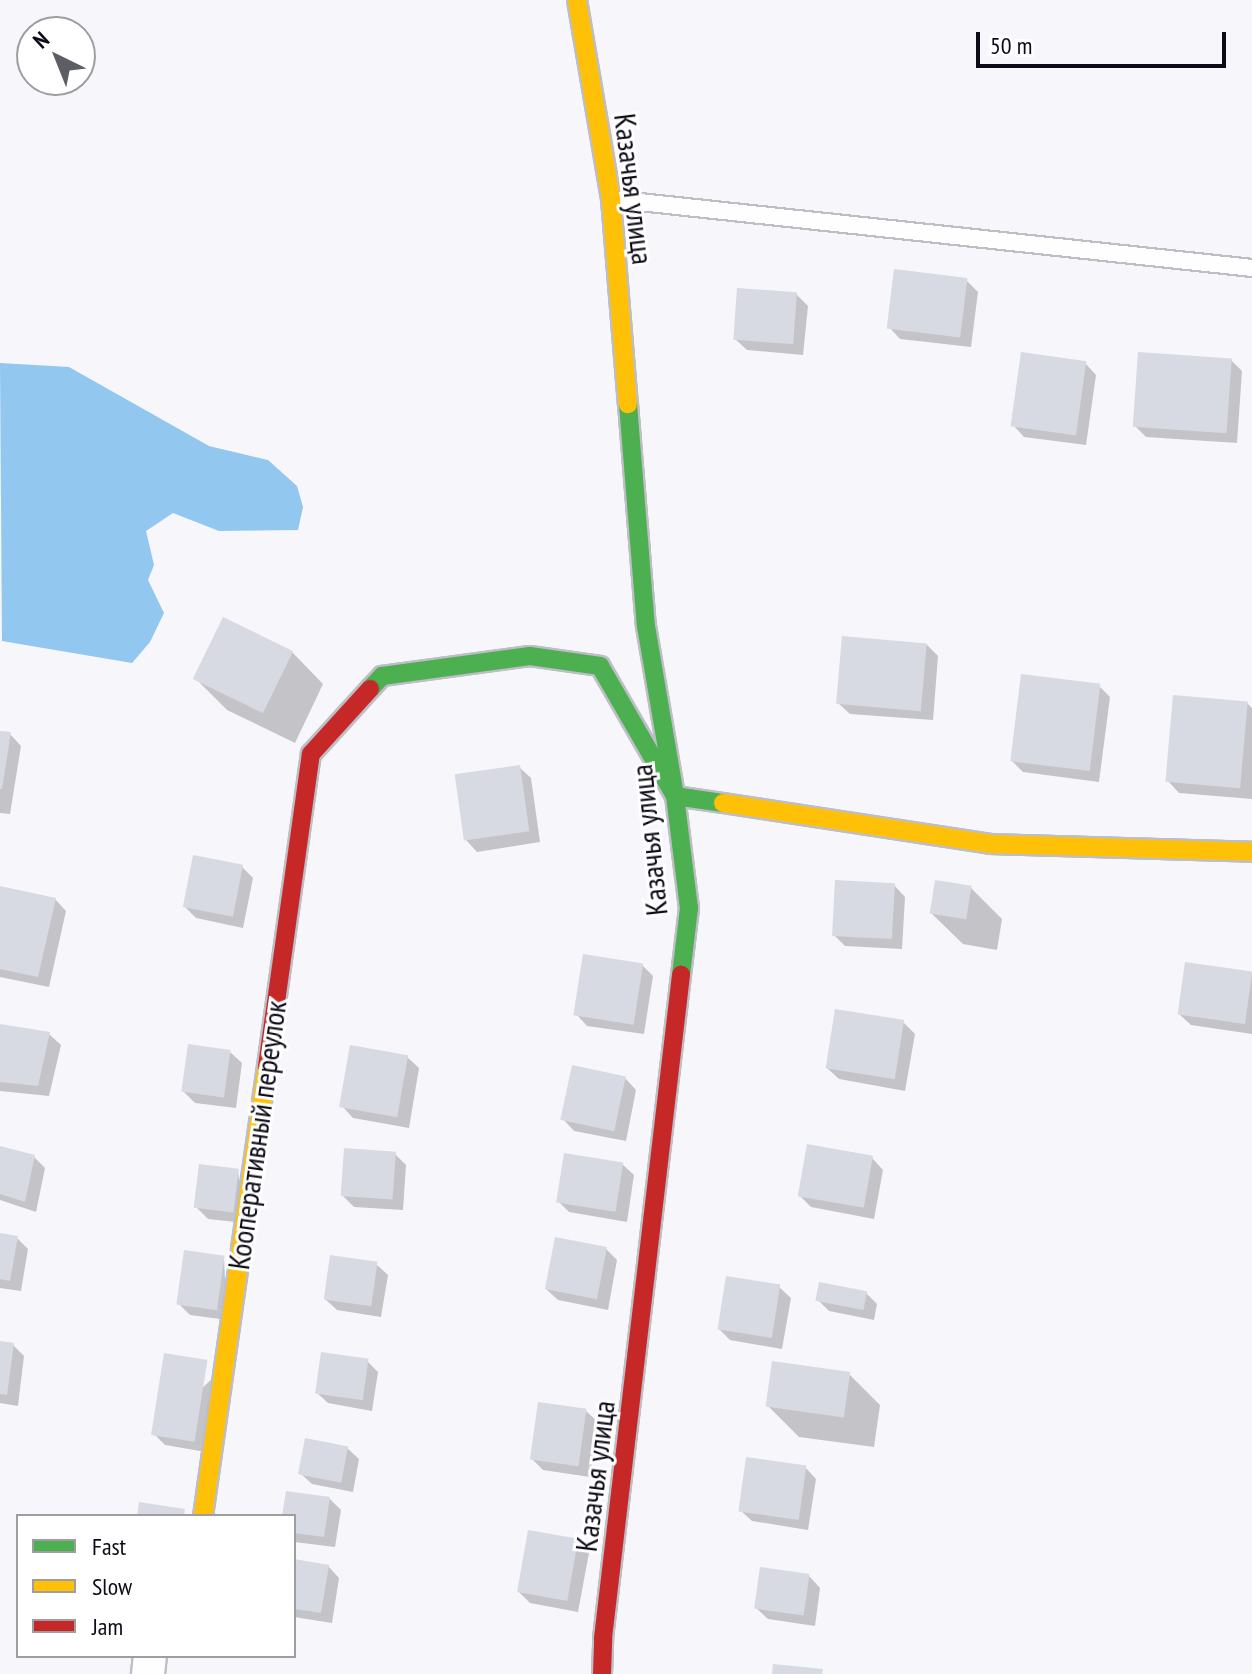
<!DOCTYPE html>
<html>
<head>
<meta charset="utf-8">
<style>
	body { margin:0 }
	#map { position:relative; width:1252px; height:1674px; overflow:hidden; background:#f6f6fb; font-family:"PT Sans Narrow",sans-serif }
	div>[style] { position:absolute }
	.water>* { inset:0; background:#92c7ef }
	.shadow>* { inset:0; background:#0003 }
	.building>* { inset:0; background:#d7dae2; transform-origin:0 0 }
	.roads { filter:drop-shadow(2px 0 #bebec7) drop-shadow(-2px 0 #bebec7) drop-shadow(0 2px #bebec7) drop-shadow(0 -2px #bebec7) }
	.lane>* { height:16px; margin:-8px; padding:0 8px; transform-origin:8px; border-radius:8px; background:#fefefe }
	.street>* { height:32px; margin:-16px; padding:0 16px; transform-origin:16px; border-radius:16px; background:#fefefe }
	.fast>* { height:18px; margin:-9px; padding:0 9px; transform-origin:9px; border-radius:9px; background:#4caf50 }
	.slow>* { height:18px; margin:-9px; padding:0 9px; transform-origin:9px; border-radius:9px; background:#ffc107 }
	.jam>* { height:18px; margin:-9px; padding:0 9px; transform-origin:9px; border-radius:9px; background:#c62828 }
	span { translate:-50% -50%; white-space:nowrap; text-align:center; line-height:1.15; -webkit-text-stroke:6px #fff; paint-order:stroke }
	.street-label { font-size:30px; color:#0b0a16 }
	.legend { position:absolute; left:16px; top:1514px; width:280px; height:144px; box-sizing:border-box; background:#fff; border:2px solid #9d9da2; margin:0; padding:10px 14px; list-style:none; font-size:24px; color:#0b0a16 }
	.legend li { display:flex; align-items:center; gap:16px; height:40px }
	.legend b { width:40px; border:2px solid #9d9da2 }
	.north { position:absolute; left:16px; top:16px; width:80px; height:80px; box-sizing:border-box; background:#fff; border:2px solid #9d9da2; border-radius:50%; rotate:317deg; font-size:22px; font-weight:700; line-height:32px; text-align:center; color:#0b0a16 }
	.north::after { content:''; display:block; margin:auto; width:28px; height:36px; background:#5d5d66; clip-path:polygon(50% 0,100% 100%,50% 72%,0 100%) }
	.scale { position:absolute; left:976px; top:32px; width:250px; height:36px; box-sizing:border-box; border:4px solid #0b0a16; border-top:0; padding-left:10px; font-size:24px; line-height:28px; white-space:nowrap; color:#0b0a16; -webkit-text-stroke:6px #fff; paint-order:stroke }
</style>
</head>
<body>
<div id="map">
	<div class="water">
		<div style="clip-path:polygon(0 363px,69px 367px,209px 446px,268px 460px,297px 486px,303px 507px,298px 530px,219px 531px,173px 513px,146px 531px,154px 565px,148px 580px,164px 613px,150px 642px,132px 663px,2px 641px)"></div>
	</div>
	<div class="shadow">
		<div style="clip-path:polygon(966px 280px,978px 292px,971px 347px,900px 339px,889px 327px)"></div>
		<div style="clip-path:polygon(796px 294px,808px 306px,803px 355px,747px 350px,735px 339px)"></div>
		<div style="clip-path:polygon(1231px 360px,1242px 371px,1237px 443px,1146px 437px,1135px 426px)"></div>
		<div style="clip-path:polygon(1085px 363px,1096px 375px,1086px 445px,1024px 437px,1013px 425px)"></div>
		<div style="clip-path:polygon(926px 644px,938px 656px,933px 720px,850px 714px,838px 703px)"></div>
		<div style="clip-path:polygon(292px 652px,323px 684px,295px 743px,227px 710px,196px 679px)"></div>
		<div style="clip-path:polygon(1099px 686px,1110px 697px,1099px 782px,1023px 772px,1011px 760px)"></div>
		<div style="clip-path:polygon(1247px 703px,1252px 708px,1252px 799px,1179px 793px,1168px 781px)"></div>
		<div style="clip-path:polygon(0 733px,10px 734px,21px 746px,10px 814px,0 813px)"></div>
		<div style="clip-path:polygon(519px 767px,531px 778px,540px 842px,477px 852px,466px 840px)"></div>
		<div style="clip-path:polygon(242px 867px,253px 878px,243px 928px,196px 918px,185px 907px)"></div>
		<div style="clip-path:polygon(894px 885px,905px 897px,902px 949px,845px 946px,834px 935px)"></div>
		<div style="clip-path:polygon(0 888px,55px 899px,66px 911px,49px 987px,0 977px)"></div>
		<div style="clip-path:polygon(971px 888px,1002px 919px,997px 950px,963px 944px,931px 913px)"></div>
		<div style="clip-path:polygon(642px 965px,653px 976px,644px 1034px,587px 1026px,576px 1014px)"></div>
		<div style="clip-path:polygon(1186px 965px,1252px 974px,1252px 1034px,1191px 1025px,1179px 1014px)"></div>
		<div style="clip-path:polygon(903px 1022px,915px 1034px,905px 1091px,839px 1079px,827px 1068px)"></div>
		<div style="clip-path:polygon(0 1026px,49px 1034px,61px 1045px,49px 1096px,0 1091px)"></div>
		<div style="clip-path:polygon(230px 1052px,242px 1063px,236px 1108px,195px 1103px,184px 1092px)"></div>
		<div style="clip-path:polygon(407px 1057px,419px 1068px,409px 1128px,353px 1118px,342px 1106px)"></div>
		<div style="clip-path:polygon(625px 1078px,636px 1090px,626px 1141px,574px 1131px,563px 1119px)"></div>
		<div style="clip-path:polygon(0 1148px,34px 1157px,45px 1168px,36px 1212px,0 1200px)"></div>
		<div style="clip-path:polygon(395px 1154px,406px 1165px,403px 1210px,354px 1207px,342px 1195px)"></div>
		<div style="clip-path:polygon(872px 1158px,883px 1170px,874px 1219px,811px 1207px,799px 1195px)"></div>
		<div style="clip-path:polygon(622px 1164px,634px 1175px,627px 1222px,569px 1212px,558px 1201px)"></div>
		<div style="clip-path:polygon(238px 1171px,245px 1223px,208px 1219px,196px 1207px)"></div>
		<div style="clip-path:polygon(0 1235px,17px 1238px,28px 1249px,21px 1291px,0 1288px)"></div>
		<div style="clip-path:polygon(606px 1249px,617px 1260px,608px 1310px,558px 1300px,546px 1289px)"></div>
		<div style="clip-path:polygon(224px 1258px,227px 1320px,190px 1315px,178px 1303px)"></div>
		<div style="clip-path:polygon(376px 1264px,388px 1275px,381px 1317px,337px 1310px,325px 1299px)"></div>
		<div style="clip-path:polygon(779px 1287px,791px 1298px,782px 1349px,730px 1340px,719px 1329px)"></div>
		<div style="clip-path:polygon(866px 1293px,877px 1304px,874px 1320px,829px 1311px,818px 1300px)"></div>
		<div style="clip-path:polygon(0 1343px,13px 1345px,24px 1356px,18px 1406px,0 1403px)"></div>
		<div style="clip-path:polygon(367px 1361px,378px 1372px,372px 1411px,328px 1403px,316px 1392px)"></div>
		<div style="clip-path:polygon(218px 1373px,206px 1452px,165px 1445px,154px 1434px)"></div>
		<div style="clip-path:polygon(849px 1374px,880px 1405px,874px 1447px,799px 1437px,767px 1405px)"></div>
		<div style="clip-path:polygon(586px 1411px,598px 1422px,590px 1477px,543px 1470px,532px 1459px)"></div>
		<div style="clip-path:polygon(347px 1448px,359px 1459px,353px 1492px,312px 1484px,300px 1473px)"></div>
		<div style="clip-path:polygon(805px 1467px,816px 1479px,808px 1530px,752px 1521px,740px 1510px)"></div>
		<div style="clip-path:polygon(329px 1498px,341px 1510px,335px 1547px,294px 1542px,294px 1516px,284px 1516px)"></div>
		<div style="clip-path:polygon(577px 1541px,589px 1553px,578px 1612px,530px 1603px,519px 1592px)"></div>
		<div style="clip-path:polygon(294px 1561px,328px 1566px,339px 1578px,332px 1623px,294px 1617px)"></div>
		<div style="clip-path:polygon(809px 1576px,820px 1588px,815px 1626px,768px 1619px,756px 1608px)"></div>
	</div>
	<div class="building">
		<div style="left:894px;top:269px;width:74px;height:60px;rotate:7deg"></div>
		<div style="left:737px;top:288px;width:60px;height:52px;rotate:4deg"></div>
		<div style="left:1021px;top:352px;width:66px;height:75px;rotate:8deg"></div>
		<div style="left:1138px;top:352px;width:94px;height:75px;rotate:4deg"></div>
		<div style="left:223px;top:617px;width:78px;height:69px;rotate:26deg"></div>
		<div style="left:842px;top:636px;width:85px;height:68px;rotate:5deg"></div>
		<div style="left:1021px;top:674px;width:80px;height:88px;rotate:7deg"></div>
		<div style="left:1173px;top:695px;width:75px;height:87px;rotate:5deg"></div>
		<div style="clip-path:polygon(0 731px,11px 732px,2px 789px,0 789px)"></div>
		<div style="left:520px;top:765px;width:67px;height:66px;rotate:82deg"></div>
		<div style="left:193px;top:855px;width:51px;height:53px;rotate:11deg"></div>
		<div style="left:835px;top:880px;width:60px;height:56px;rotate:3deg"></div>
		<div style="left:935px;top:880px;width:37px;height:34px;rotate:9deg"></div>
		<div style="clip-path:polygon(0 886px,56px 898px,38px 977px,0 969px)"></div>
		<div style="left:583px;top:954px;width:61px;height:62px;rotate:9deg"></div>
		<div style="left:1185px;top:962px;width:68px;height:53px;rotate:8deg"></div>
		<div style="left:835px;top:1009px;width:70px;height:60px;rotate:9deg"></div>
		<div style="clip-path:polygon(0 1024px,50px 1032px,38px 1086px,0 1082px)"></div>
		<div style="left:188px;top:1044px;width:43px;height:48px;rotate:8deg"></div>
		<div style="left:350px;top:1045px;width:59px;height:63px;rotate:10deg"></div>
		<div style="left:572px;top:1065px;width:55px;height:56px;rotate:12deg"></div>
		<div style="left:807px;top:1144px;width:67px;height:53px;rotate:10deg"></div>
		<div style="clip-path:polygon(0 1146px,35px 1155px,25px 1202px,0 1194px)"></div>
		<div style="left:344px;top:1148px;width:52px;height:48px;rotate:4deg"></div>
		<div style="left:564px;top:1153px;width:60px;height:50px;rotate:9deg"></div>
		<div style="left:199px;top:1164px;width:40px;height:44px;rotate:7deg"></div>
		<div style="clip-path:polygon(0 1233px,18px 1236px,10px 1281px,0 1279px)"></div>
		<div style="left:555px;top:1237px;width:53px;height:53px;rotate:11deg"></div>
		<div style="left:184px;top:1250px;width:41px;height:55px;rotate:8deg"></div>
		<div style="left:330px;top:1255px;width:48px;height:45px;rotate:8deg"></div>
		<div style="left:726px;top:1276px;width:55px;height:54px;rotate:9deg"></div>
		<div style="left:819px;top:1282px;width:49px;height:19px;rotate:11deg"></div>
		<div style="clip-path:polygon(0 1341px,14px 1343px,7px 1395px,0 1394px)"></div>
		<div style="left:321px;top:1352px;width:48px;height:42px;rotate:8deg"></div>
		<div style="left:164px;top:1353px;width:44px;height:83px;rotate:9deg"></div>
		<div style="left:772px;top:1361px;width:79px;height:46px;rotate:8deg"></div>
		<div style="left:538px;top:1402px;width:49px;height:58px;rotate:8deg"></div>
		<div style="left:305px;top:1438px;width:44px;height:37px;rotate:11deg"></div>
		<div style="left:746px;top:1457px;width:61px;height:55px;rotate:8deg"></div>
		<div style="clip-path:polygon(286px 1491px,330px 1497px,324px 1537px,294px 1533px,294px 1516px,282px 1516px)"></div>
		<div style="clip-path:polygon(139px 1502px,185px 1509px,184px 1516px,137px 1516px)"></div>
		<div style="left:528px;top:1530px;width:51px;height:63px;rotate:10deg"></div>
		<div style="clip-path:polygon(294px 1559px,329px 1565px,321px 1613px,294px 1609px)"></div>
		<div style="left:760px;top:1567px;width:50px;height:42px;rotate:8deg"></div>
		<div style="clip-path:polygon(773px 1664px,823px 1669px,822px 1674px,772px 1674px)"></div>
	</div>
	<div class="roads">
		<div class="lane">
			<div style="left:612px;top:199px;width:644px;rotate:6.15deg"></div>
		</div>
		<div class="street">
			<div style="left:148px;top:1674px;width:18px;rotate:-84deg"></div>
		</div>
		<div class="fast">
			<div style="left:628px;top:404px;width:223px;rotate:85.4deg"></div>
			<div style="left:646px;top:626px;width:172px;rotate:80.3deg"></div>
			<div style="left:675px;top:796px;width:113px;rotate:82.9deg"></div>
			<div style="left:689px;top:908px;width:67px;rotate:96.8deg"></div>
			<div style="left:370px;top:689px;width:18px;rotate:-47deg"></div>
			<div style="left:382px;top:676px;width:149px;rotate:-7.7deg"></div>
			<div style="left:530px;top:656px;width:71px;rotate:8.1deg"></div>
			<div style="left:600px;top:666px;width:150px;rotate:60deg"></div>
			<div style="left:675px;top:796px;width:49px;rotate:8.3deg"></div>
		</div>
		<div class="slow">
			<div style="left:577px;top:0;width:202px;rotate:80.3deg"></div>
			<div style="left:611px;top:199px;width:206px;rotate:85.3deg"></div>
			<div style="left:723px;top:803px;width:270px;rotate:8.7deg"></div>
			<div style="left:990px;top:844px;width:262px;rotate:1.7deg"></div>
			<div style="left:203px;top:1516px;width:455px;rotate:-81.9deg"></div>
		</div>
		<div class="jam">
			<div style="left:267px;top:1066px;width:315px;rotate:-82deg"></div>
			<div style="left:311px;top:754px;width:88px;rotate:-47.8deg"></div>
			<div style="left:602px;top:1674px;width:36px;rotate:-88deg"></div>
			<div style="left:603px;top:1638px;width:668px;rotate:-83.29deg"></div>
		</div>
	</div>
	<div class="street-label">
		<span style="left:634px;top:189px;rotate:83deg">Казачья улица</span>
		<span style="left:649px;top:840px;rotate:-96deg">Казачья улица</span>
		<span style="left:257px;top:1135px;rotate:-82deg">Кооперативный переулок</span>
		<span style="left:595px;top:1476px;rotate:-83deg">Казачья улица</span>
	</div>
	<ul class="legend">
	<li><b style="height:10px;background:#4caf50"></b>Fast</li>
	<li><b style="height:10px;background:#ffc107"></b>Slow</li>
	<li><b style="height:10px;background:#c62828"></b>Jam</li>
	</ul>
	<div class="north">N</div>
	<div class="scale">50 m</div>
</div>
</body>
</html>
